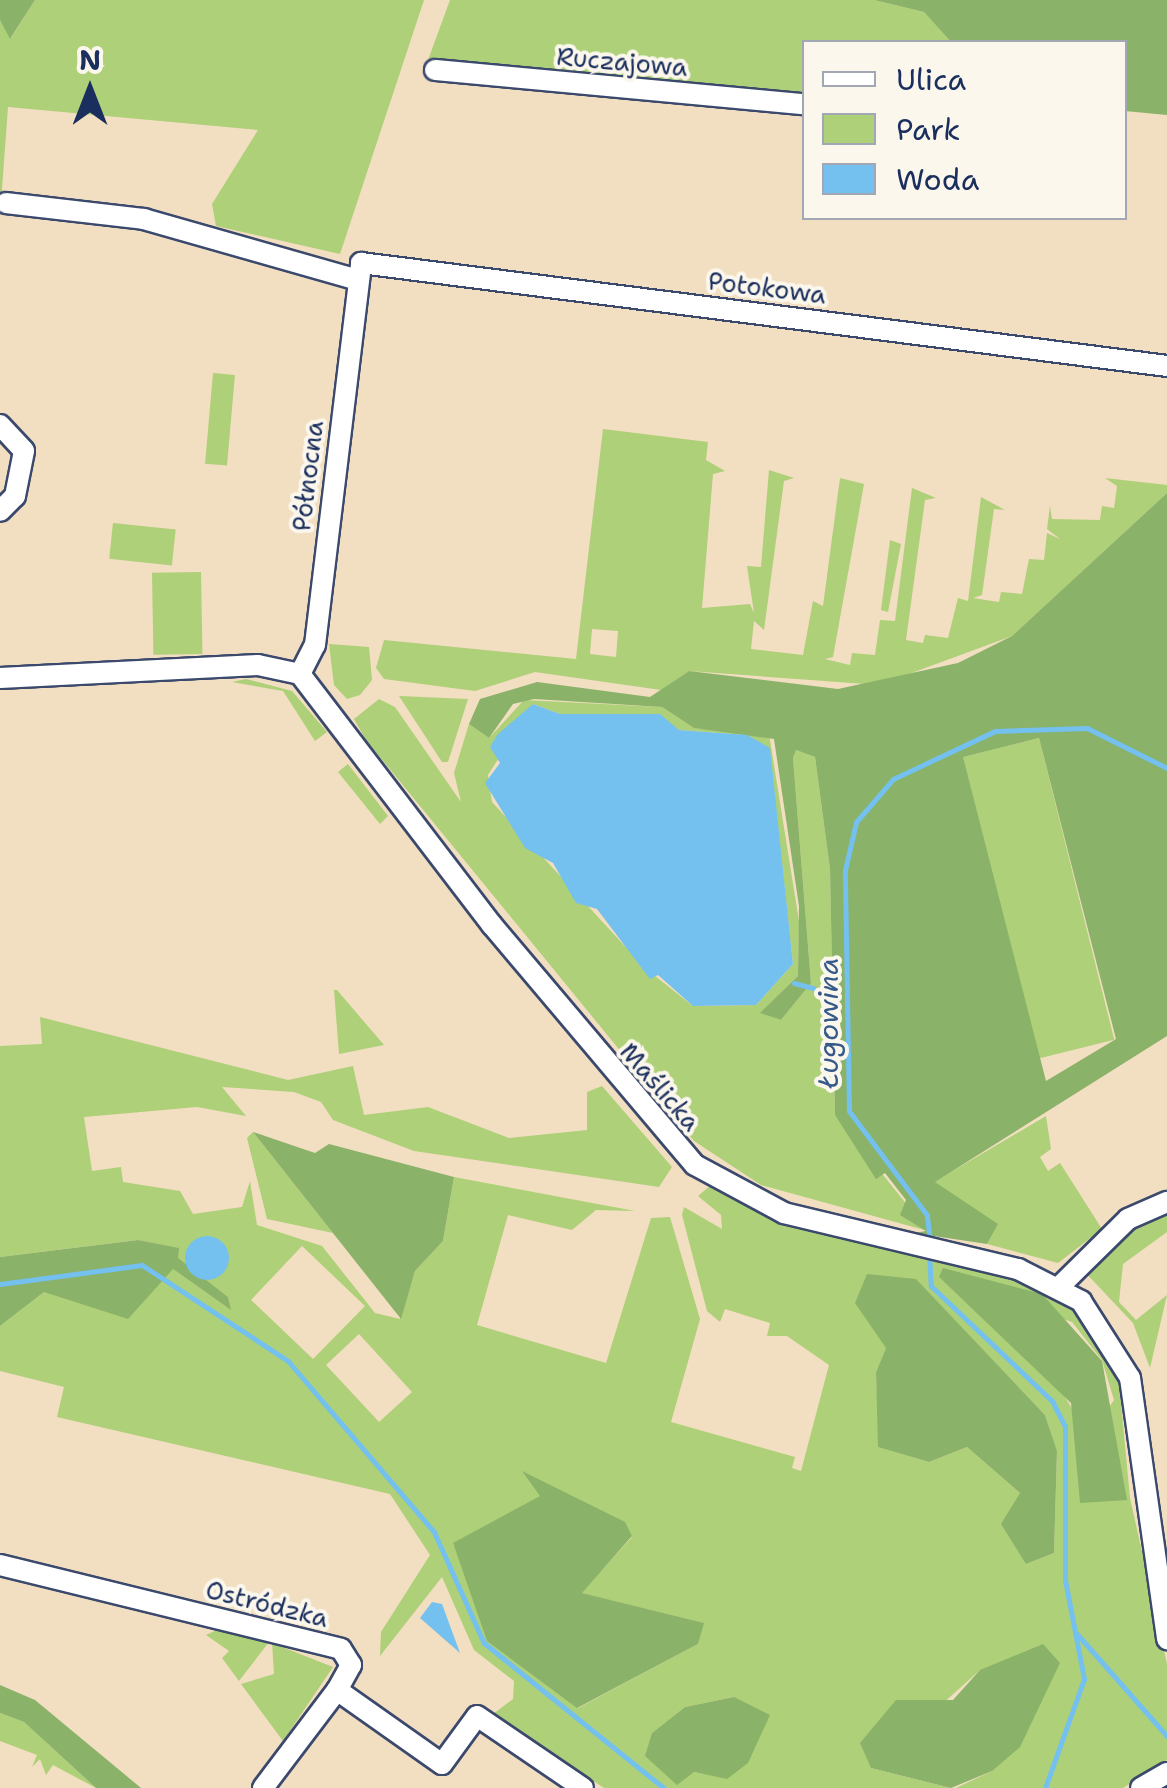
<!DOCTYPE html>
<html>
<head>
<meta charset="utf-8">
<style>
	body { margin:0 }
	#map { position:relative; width:1167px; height:1788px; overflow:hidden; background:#f2dec1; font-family:"Shantell Sans",sans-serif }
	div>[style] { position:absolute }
	.green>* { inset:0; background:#aed078; transform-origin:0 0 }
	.forest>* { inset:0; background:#8ab268 }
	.water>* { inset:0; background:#74c0ee }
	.round { border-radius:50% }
	.stream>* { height:5px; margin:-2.5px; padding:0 2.5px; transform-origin:2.5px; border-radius:2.5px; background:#74c0ee }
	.roads { filter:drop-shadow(2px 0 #3b496d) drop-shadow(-2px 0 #3b496d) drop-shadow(0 2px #3b496d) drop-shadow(0 -2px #3b496d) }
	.minor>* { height:20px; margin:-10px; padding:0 10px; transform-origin:10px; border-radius:10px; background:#fff }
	span { translate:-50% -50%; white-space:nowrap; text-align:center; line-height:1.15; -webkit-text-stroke:8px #fbf7ec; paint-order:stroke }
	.street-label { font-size:25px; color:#1b2f5e }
	.water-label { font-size:28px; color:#365a89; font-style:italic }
	.legend { position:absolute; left:802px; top:40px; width:325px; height:180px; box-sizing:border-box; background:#fbf7ec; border:2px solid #a1a7b3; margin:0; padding:12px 18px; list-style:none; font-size:30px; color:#1b2f5e }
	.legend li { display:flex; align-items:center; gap:20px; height:50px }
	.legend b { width:50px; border:2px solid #a1a7b3 }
	.north { position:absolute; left:40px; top:40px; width:100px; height:100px; -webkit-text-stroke:8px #fbf7ec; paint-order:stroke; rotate:0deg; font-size:28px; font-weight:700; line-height:40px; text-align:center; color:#1b2f5e }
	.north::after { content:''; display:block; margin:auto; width:35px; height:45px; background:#1b2f5e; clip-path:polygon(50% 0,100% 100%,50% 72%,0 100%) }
</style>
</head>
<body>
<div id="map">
	<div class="green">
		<div style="clip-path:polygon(35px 0,424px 0,340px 254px,216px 226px,212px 204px,258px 130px,8px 107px,0 216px,0 20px,11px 38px)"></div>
		<div style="clip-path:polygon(450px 0,874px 0,924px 12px,951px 42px,804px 42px,804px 95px,428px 60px)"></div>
		<div style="left:213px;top:373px;width:22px;height:91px;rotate:5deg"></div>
		<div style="clip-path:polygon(evenodd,603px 429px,708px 442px,706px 460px,725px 471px,713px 474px,702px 608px,750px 604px,754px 613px,747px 566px,761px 567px,769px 470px,794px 478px,784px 481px,764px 630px,754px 621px,751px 649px,803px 655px,813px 601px,823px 606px,840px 478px,864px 484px,833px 657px,825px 659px,850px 665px,852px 653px,875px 655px,880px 620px,895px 621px,912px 488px,936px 498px,925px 500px,906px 640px,923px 643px,925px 635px,948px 638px,958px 598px,968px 601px,981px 497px,1005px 510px,994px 509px,982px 595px,973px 598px,999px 602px,1001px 592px,1022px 594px,1029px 559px,1044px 560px,1047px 533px,1060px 539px,1047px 529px,1050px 506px,1052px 519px,1100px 520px,1102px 506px,1114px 508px,1117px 486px,1105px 478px,1167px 485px,1167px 493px,1012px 636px,879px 685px,689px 671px,661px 690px,535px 672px,475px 691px,384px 679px,376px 668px,384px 640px,576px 659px,603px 429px,592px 629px,618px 631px,616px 657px,590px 654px,592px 629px)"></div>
		<div style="left:113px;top:523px;width:63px;height:36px;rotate:6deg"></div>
		<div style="clip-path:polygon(890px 540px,901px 544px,888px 612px,881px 610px)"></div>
		<div style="left:201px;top:572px;width:82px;height:49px;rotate:89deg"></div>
		<div style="clip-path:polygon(329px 644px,369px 647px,372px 680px,360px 695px,347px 699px,334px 685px)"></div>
		<div style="clip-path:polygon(246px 679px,292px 691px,327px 732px,315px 741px,283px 691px,232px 682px)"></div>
		<div style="clip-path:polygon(399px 696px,468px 699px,448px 762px,442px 762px)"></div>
		<div style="clip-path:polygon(evenodd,379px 699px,395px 707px,461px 802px,454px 773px,469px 724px,489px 738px,524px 700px,662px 707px,694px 728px,769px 734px,799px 921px,798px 976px,761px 1013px,781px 1020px,811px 983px,793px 758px,796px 750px,815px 757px,830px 869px,835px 1115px,928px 1231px,761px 1185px,694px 1141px,366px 740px,354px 719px,379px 699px,533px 704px,560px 714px,649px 714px,679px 730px,746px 735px,769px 748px,793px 964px,756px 1005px,693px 1006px,645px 968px,492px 802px,488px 775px,533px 704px)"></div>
		<div style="left:1039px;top:738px;width:311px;height:79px;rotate:76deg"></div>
		<div style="clip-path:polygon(348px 764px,388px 816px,380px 824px,338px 772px)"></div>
		<div style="clip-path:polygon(334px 990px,337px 990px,384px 1045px,339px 1054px)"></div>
		<div style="clip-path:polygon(evenodd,40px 1017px,288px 1080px,353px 1066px,364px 1115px,428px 1107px,509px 1138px,587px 1130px,587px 1092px,602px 1086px,672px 1167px,659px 1187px,414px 1151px,333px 1120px,321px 1102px,294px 1092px,222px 1087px,246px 1116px,197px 1107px,84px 1117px,92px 1171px,121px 1167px,123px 1182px,180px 1191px,193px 1214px,242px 1207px,250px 1181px,257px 1225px,322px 1246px,375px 1313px,400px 1319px,415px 1271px,443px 1241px,454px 1177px,635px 1211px,596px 1210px,572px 1230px,508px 1215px,477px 1325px,606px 1363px,651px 1218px,670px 1217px,700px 1319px,671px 1422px,795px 1457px,792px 1468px,801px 1471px,829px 1365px,787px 1336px,767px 1336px,770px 1323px,725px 1309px,720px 1322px,707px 1311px,682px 1215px,684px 1207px,722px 1229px,721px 1215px,698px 1196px,711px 1185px,762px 1211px,1003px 1273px,1070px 1303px,1119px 1382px,1130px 1498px,1167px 1664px,1167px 1760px,1123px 1788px,956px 1788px,992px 1771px,980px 1670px,871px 1768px,951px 1788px,604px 1788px,493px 1714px,513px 1699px,514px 1681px,474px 1650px,442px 1577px,380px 1656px,381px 1632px,430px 1555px,390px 1494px,57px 1417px,64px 1387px,0 1371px,0 1326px,44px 1292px,173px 1269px,230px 1309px,228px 1297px,177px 1258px,178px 1248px,137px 1240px,0 1257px,0 1046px,42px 1044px,40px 1017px,302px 1246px,365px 1306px,313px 1359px,251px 1300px,302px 1246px,40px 1017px,939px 1277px,1072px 1322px,1102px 1360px,1114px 1400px,1080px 1450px,1076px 1415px,1060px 1389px,939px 1277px,40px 1017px,915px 1279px,1045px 1415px,1057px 1452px,1054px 1553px,1026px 1564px,1020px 1493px,967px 1447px,929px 1462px,879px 1447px,876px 1372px,915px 1279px,40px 1017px,359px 1334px,412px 1392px,379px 1422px,326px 1365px,359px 1334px,40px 1017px,525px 1473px,632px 1537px,581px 1593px,703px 1623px,698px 1644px,578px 1708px,540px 1676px,453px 1544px,541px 1496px,525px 1473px,40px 1017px,734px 1697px,727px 1778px,693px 1772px,652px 1733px,685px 1707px,734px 1697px)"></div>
		<div style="clip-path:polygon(1046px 1116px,1051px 1149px,1040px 1157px,1048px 1171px,1060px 1163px,1102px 1229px,1058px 1263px,987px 1244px,997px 1224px,934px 1182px)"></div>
		<div style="clip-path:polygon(253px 1132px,333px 1233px,267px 1219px,247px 1138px)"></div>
		<div style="clip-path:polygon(1167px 1211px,1167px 1232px,1123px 1264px,1119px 1302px,1136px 1320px,1167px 1295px,1150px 1368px,1133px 1323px,1083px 1270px,1130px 1227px)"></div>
		<div style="clip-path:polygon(217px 1630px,269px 1642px,239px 1681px,222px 1658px,229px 1651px,206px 1635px)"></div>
		<div style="clip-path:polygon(272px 1643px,333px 1667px,283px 1741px,241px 1684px,274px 1674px)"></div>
		<div style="clip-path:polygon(0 1713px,24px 1722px,96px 1788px,53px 1765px,46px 1775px,40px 1759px,32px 1767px,37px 1755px,0 1741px)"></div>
	</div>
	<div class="forest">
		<div style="clip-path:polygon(0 0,35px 0,10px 39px,0 20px)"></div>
		<div style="clip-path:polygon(874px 0,1167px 0,1167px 115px,1125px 111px,1124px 42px,951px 42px,924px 12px)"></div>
		<div style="clip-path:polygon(evenodd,1167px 493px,1167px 1036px,935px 1182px,998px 1224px,987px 1244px,914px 1233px,926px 1231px,900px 1215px,906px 1200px,885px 1173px,876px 1179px,835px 1115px,830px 869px,815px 757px,796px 750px,793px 758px,811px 983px,781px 1020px,760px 1013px,798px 976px,799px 906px,774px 739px,694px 728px,662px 707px,534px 699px,513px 704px,489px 738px,469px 724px,480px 699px,537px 682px,650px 697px,689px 671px,838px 689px,958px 663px,1012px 636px,1167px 493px,1039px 738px,1116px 1039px,1046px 1081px,963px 757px,1039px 738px)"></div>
		<div style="clip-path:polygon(253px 1132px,315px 1153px,329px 1144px,454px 1177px,443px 1241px,415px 1271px,401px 1319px)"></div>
		<div style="clip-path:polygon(138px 1240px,179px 1248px,178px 1258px,228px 1297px,231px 1310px,173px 1269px,128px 1319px,44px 1292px,0 1326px,0 1257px)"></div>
		<div style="clip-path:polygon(943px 1268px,1042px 1294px,1102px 1361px,1127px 1500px,1080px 1503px,1071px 1403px,939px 1277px)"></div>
		<div style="clip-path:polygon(867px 1274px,916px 1279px,1045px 1415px,1057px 1451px,1054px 1553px,1026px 1564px,1001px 1524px,1020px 1493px,967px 1447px,929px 1462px,878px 1447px,876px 1372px,886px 1348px,855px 1303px)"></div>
		<div style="clip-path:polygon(522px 1471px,625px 1522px,632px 1536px,582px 1593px,704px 1623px,698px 1644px,577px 1708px,487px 1641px,453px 1543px,540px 1496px)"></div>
		<div style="clip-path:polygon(1043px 1644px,1060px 1663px,1020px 1747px,992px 1771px,951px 1788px,871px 1768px,860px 1743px,896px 1700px,953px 1700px,980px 1670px)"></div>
		<div style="clip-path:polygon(0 1685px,35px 1700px,141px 1788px,96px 1788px,24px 1722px,0 1713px)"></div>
		<div style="clip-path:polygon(734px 1697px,770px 1715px,748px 1763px,727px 1779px,694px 1772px,677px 1785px,645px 1756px,652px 1733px,685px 1707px)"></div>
	</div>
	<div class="water">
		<div style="clip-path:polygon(533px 704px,560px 714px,660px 714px,679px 730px,747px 735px,770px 748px,793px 964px,756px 1005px,693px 1006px,658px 975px,650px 979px,597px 909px,576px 903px,553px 863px,525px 848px,485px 783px,500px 763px,490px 747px,498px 734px)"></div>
		<div class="round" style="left:185px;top:1236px;width:44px;height:44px"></div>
		<div style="clip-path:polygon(432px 1602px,442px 1604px,460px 1653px,420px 1618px)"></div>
	</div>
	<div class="stream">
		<div style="left:794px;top:983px;width:20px;rotate:15deg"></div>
		<div style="left:930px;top:1241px;width:26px;rotate:-97deg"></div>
		<div style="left:927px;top:1215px;width:130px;rotate:-126.9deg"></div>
		<div style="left:849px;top:1111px;width:241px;rotate:-91deg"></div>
		<div style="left:845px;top:870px;width:49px;rotate:-77.1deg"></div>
		<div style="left:856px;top:822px;width:57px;rotate:-49.3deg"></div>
		<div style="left:893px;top:779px;width:113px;rotate:-25.2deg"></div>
		<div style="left:995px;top:731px;width:92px;rotate:-1.9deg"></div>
		<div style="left:1087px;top:728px;width:89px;rotate:26.6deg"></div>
		<div style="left:929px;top:1252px;width:34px;rotate:87deg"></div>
		<div style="left:931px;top:1286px;width:167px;rotate:43.5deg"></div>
		<div style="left:1052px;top:1401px;width:28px;rotate:63deg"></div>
		<div style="left:1065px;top:1426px;width:154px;rotate:90deg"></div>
		<div style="left:1065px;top:1580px;width:101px;rotate:79.1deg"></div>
		<div style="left:1084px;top:1679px;width:116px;rotate:109.7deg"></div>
		<div style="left:0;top:1284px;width:143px;rotate:-7.6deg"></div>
		<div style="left:142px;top:1265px;width:175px;rotate:33.3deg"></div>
		<div style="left:288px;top:1361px;width:225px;rotate:49.5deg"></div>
		<div style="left:434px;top:1532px;width:122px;rotate:65.8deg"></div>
		<div style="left:484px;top:1643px;width:231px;rotate:38.9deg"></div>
		<div style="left:1077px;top:1634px;width:136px;rotate:48.6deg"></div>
	</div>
	<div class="roads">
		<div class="minor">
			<div style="left:435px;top:70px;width:371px;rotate:5.3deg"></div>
			<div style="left:6px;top:203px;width:139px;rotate:6.6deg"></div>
			<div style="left:144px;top:219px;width:223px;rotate:15.9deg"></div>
			<div style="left:0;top:425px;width:35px;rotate:47deg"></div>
			<div style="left:24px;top:451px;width:46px;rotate:101.3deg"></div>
			<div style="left:15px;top:496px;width:21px;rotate:135deg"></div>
			<div style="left:300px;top:674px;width:33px;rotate:-63deg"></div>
			<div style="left:315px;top:645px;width:385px;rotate:-83.1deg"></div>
			<div style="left:361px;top:263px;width:813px;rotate:7.28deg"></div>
			<div style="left:0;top:678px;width:258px;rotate:-2.9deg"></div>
			<div style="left:258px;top:665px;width:43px;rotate:12.1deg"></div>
			<div style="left:300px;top:674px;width:316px;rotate:52.6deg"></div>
			<div style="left:492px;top:925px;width:314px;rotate:49.8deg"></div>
			<div style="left:695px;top:1165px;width:101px;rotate:28.3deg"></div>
			<div style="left:784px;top:1213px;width:241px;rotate:13.5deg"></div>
			<div style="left:1018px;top:1269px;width:71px;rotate:26.9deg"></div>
			<div style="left:1081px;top:1301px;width:91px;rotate:57.5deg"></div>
			<div style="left:1130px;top:1378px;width:264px;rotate:81.9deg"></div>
			<div style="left:1060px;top:1286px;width:95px;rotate:-44.6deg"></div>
			<div style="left:1128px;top:1219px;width:43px;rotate:-23.6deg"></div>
			<div style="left:0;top:1565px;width:351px;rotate:13.8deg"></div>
			<div style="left:341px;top:1649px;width:19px;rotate:58deg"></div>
			<div style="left:351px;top:1665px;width:29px;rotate:119deg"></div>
			<div style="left:337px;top:1690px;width:128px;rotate:35.2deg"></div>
			<div style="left:442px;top:1764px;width:59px;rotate:-53.9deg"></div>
			<div style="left:477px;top:1716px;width:128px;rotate:34.2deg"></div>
			<div style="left:263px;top:1788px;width:123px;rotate:-52.9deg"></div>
			<div style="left:1141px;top:1788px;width:30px;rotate:-30deg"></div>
		</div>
	</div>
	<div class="street-label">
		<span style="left:622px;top:62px;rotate:5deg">Ruczajowa</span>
		<span style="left:767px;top:288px;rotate:7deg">Potokowa</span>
		<span style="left:308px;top:476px;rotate:-83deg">Północna</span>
		<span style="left:660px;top:1087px;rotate:49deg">Maślicka</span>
		<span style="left:267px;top:1604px;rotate:14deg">Ostródzka</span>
	</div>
	<div class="water-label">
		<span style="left:828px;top:1023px;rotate:-90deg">Ługowina</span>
	</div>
	<ul class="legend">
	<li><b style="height:12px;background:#fff"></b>Ulica</li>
	<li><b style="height:28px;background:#aed078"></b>Park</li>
	<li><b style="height:28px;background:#74c0ee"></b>Woda</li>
	</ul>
	<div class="north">N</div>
</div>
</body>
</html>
